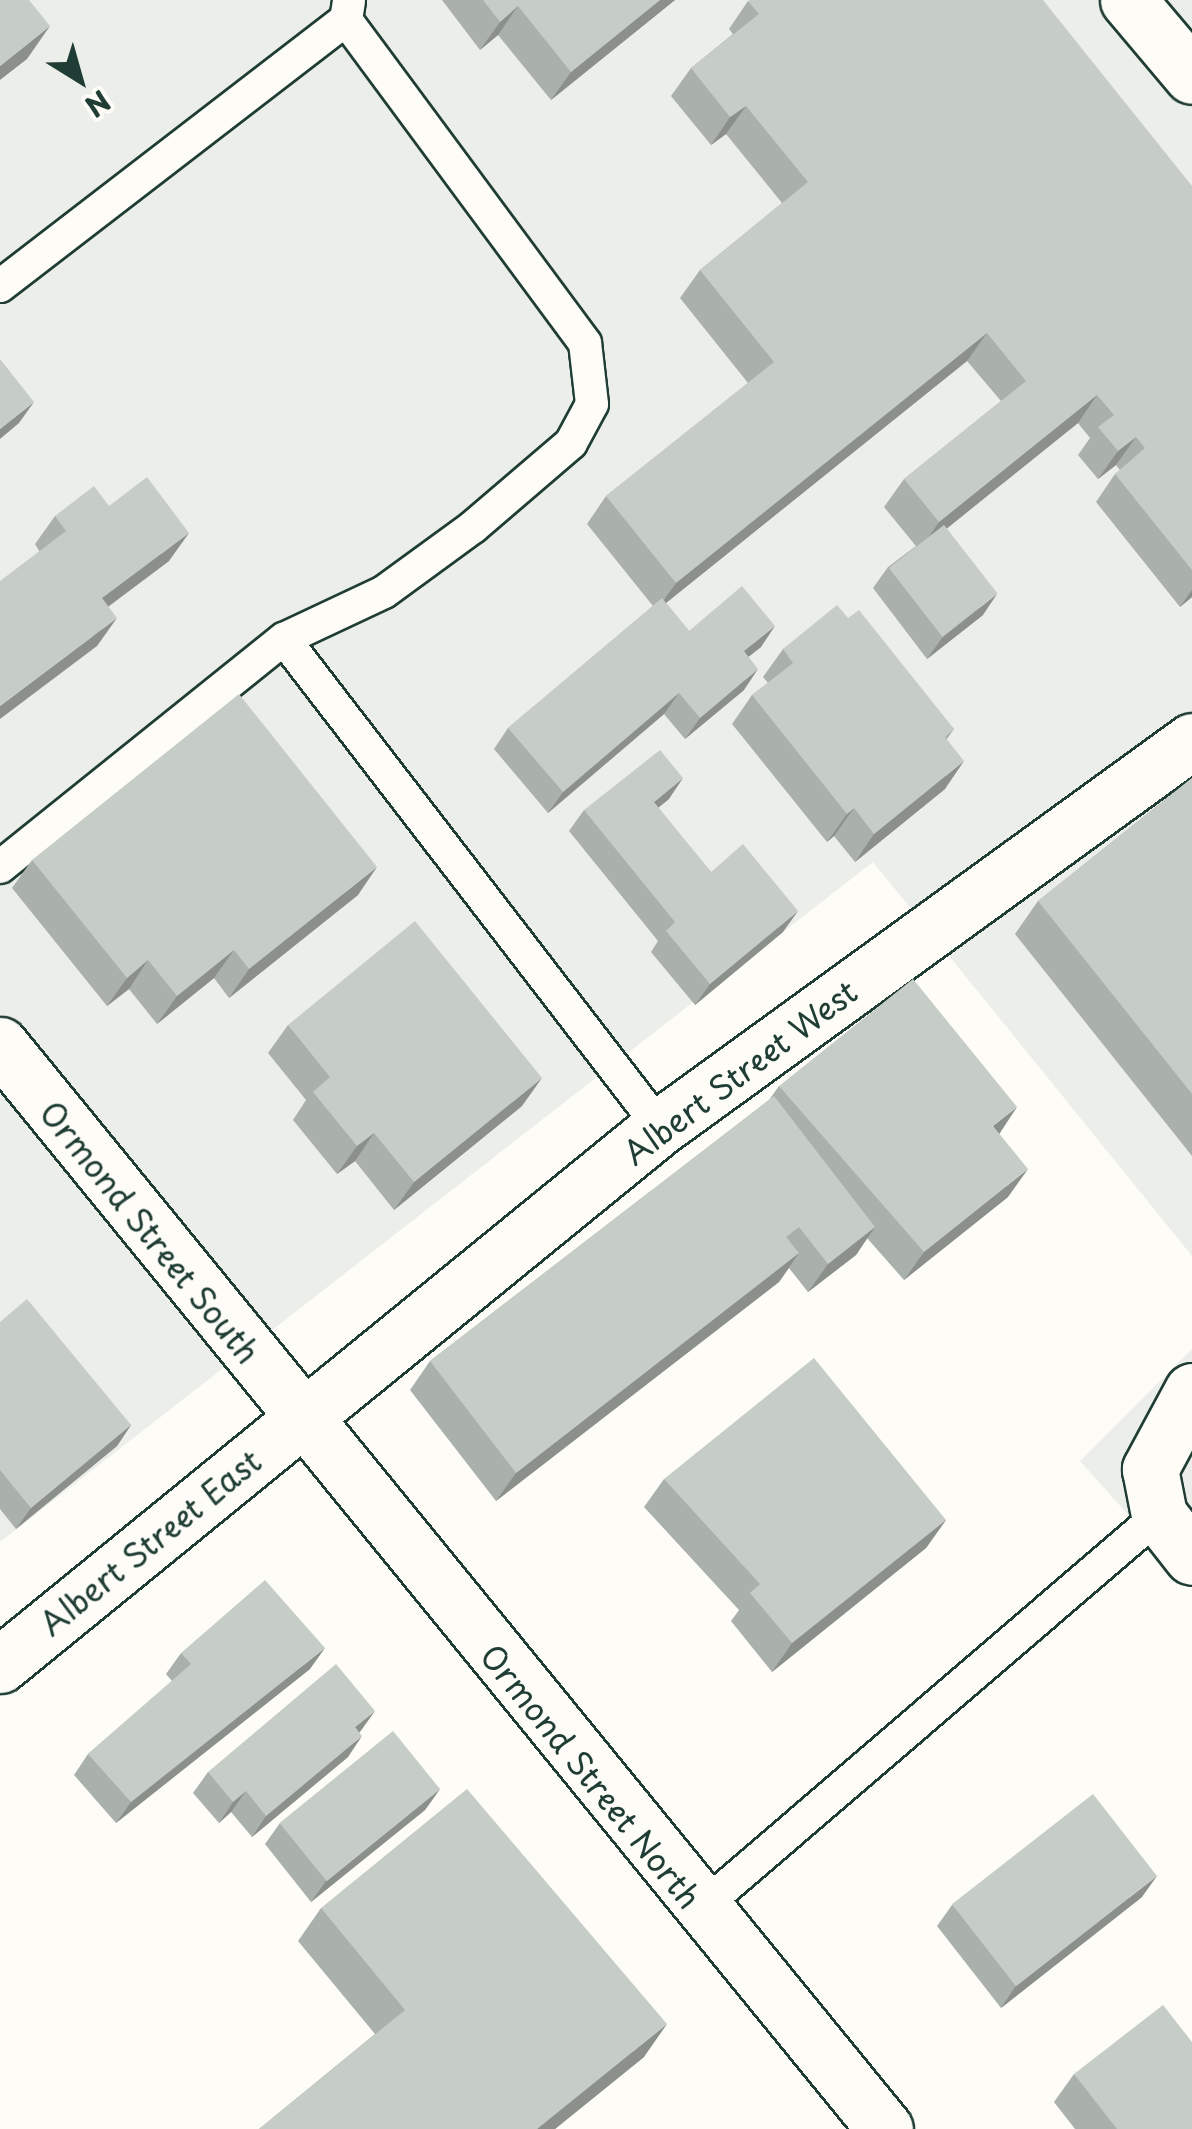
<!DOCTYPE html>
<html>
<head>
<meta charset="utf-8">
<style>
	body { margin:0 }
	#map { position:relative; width:1192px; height:2129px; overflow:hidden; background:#fdfcf7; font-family:"Playpen Sans",sans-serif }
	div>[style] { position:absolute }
	.built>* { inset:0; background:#eceee9 }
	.roads { filter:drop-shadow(2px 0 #1f3d34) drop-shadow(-2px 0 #1f3d34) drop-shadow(0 2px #1f3d34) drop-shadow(0 -2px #1f3d34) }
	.lane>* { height:32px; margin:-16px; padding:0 16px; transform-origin:16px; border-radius:16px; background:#fdfcf7 }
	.street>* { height:55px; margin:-27.5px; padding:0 27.5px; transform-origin:27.5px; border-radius:27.5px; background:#fdfcf7 }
	.secondary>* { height:55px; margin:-27.5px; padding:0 27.5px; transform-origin:27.5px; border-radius:27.5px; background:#fdfcf7 }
	.wall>* { inset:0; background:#aab0ab }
	.shaded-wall>* { inset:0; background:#8b908b }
	.building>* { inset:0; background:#c6cdc7; transform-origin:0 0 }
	span { translate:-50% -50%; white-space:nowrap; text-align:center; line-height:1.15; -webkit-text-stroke:9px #fdfcf7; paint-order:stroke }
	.street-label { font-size:32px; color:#1f3d34 }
	.north { position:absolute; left:30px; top:30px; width:100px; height:100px; -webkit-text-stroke:8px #fdfcf7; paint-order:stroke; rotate:143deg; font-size:28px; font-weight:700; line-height:40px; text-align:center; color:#1f3d34 }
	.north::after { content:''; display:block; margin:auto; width:35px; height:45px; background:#1f3d34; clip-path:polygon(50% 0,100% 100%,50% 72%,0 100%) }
</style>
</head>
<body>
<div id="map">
	<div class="built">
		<div style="clip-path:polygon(0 0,1192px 0,1192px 1256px,873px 862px,0 1542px)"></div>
		<div style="clip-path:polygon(1192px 1349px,1192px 1586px,1080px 1461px)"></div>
	</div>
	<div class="roads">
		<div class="lane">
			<div style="left:0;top:286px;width:436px;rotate:-37.6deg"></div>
			<div style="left:346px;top:20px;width:19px;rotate:-81deg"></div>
			<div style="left:284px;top:639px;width:616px;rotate:52.39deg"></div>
			<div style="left:0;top:867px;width:364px;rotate:-38.8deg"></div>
			<div style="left:284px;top:639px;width:110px;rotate:-25.2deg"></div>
			<div style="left:384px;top:592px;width:110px;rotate:-36.1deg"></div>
			<div style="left:473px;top:527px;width:129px;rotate:-40.6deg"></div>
			<div style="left:571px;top:443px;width:44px;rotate:-61.7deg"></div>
			<div style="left:592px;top:404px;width:61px;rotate:-96.5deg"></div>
			<div style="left:585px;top:343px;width:402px;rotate:-126.5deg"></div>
			<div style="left:700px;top:1909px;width:605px;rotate:-40.64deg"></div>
		</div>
		<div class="street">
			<div style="left:1192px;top:1391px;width:89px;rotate:118.3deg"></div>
			<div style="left:1150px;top:1469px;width:47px;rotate:78.9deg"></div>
			<div style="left:1159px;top:1515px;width:53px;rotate:51.8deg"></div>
			<div style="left:0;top:1665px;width:851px;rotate:-39.19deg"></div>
			<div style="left:660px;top:1127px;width:657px;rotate:-35.96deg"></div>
		</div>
		<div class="secondary">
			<div style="left:1128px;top:0;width:99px;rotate:49.9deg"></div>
			<div style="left:0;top:1045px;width:1399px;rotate:50.77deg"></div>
		</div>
	</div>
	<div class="wall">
		<div style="clip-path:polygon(442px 0,675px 0,551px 100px,498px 35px,480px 50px)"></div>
		<div style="clip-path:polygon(748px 1px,1192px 186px,1192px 597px,1180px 607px,1096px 502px,1115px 474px,1120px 470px,1116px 465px,1098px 479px,1078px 455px,1090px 438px,1078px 423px,946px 528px,983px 615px,927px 659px,873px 588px,888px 567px,916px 546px,884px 507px,904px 479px,1001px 401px,967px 361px,666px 603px,689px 631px,761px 647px,748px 657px,744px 690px,685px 739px,664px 714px,548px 813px,494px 749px,508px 728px,653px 606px,587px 524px,606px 496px,748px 383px,680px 298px,700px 270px,782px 203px,726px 134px,711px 145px,671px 96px,691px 68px,733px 34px,729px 29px)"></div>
		<div style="clip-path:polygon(109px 506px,169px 561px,108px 607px,97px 646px,35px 544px,55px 516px)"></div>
		<div style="clip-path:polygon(848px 618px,954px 729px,947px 739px,945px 789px,855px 862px,834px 836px,827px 842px,732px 724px,752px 695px,768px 683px,763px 677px,783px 649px)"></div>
		<div style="clip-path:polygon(1192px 778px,1192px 1156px,1015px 934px,1038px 901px)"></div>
		<div style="clip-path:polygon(669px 799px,658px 808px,711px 872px,783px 932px,695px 1005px,651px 952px,658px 941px,569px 831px,584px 810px)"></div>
		<div style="clip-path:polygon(32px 860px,358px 895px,229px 998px,214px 978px,157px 1024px,129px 989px,107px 1006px,12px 888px)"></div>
		<div style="clip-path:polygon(288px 1025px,522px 1106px,394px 1210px,355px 1161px,337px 1174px,293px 1120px,306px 1100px,268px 1053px)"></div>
		<div style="clip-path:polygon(779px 1086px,999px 1134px,1008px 1197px,904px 1280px,867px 1238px,856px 1255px,808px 1292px,789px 1268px,779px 1282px,496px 1501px,410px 1390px,430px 1361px,769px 1100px)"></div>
		<div style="clip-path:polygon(0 1322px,131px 1425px,117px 1446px,16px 1529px,0 1509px)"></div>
		<div style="clip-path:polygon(664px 1479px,946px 1520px,926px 1548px,772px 1672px,731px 1621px,739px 1610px,644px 1507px)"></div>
		<div style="clip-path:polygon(181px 1653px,310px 1669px,116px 1823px,74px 1775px,88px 1754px,172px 1681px,166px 1674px)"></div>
		<div style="clip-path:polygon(359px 1732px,348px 1757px,252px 1837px,231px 1812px,219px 1823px,193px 1793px,208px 1772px)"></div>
		<div style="clip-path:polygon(440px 1789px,425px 1810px,311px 1902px,265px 1844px,280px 1823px)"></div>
		<div style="clip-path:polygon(1142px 1897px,1001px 2008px,937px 1926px,952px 1905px)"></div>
		<div style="clip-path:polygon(321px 1908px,644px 2057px,555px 2129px,259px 2129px,375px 2034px,298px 1941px)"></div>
		<div style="clip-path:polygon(1074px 2074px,1192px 2129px,1075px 2129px,1054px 2102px)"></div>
	</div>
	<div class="shaded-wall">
		<div style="clip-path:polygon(660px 0,675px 0,551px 100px,571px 72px)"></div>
		<div style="clip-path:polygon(518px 6px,498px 35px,480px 50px,500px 22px)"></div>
		<div style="clip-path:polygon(50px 26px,27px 59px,0 80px,0 66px)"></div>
		<div style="clip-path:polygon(746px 106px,726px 134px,711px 145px,730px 117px)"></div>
		<div style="clip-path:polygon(987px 333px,967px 361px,656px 611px,676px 583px)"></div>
		<div style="clip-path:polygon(1097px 395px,1078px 423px,919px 551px,939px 522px)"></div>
		<div style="clip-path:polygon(34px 402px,19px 423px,0 439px,0 429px)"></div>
		<div style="clip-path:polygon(1136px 437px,1116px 465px,1098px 479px,1118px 451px)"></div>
		<div style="clip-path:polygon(189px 533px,169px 561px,82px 626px,102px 598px)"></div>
		<div style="clip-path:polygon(1192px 590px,1192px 597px,1180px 607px)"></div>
		<div style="clip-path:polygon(997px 594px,983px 615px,927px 659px,942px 638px)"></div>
		<div style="clip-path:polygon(117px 618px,97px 646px,0 719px,0 706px)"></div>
		<div style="clip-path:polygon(775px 626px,761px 647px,729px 672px,744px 651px)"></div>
		<div style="clip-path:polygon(758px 669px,744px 690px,685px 739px,700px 718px)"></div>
		<div style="clip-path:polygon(679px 693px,664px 714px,548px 813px,563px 792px)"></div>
		<div style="clip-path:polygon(964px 761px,945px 789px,855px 862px,874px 834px)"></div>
		<div style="clip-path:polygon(683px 778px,669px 799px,639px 823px,654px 802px)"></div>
		<div style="clip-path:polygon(854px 808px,834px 836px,827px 842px,847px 814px)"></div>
		<div style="clip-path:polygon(377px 867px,358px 895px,229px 998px,249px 969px)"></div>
		<div style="clip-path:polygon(798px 911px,783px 932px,695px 1005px,710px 984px)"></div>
		<div style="clip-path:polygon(234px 950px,214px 978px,157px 1024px,177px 996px)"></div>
		<div style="clip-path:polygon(148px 960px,129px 989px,107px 1006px,127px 978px)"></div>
		<div style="clip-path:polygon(542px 1078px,522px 1106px,394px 1210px,414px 1182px)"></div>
		<div style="clip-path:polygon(1017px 1107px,998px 1136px,993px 1126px)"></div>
		<div style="clip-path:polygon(374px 1133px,355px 1161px,337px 1174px,357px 1146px)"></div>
		<div style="clip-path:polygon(1028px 1169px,1008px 1197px,904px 1280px,924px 1252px)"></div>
		<div style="clip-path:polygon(875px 1227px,856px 1255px,808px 1292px,828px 1264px)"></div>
		<div style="clip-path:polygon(799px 1253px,779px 1282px,496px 1501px,516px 1473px)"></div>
		<div style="clip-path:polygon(131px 1425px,117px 1446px,16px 1529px,31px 1508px)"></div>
		<div style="clip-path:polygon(946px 1520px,926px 1548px,772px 1672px,792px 1643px)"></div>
		<div style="clip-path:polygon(325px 1648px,310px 1669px,116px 1823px,131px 1802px)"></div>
		<div style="clip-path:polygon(375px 1711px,360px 1732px,340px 1748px,355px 1727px)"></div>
		<div style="clip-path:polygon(362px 1736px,348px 1757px,252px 1837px,266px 1816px)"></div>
		<div style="clip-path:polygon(440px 1789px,425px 1810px,311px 1902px,326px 1881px)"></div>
		<div style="clip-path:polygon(246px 1791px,231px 1812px,219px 1823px,233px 1802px)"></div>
		<div style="clip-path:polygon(1157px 1876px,1142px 1897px,1001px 2008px,1015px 1987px)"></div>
		<div style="clip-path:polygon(667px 2024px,644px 2057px,555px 2129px,537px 2129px)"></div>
	</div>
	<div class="building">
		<div style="clip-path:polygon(0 0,29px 0,50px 26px,0 66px)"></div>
		<div style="clip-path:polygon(483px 0,660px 0,571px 72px,518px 6px,500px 22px)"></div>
		<div style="clip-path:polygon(750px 0,1043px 0,1192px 186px,1192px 570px,1115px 474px,1145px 448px,1136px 437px,1118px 451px,1098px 427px,1114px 415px,1097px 395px,939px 522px,904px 479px,1026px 381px,987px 333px,676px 583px,606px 496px,774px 362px,700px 270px,808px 182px,746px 106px,730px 117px,691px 68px,759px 14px,748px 1px)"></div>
		<div style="clip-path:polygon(0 359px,34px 402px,0 429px)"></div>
		<div style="clip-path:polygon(147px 477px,189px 533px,102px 598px,117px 618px,0 706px,0 581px,66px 531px,55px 516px,94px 486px,109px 506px)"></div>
		<div style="left:944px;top:525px;width:87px;height:70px;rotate:52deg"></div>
		<div style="clip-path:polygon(742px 586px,775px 626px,744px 651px,758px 669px,700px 718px,679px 693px,563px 792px,508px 728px,662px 598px,689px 631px)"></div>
		<div style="clip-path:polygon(837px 605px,848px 618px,859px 610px,954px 729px,945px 737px,964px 761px,874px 834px,854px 808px,847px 814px,752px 695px,793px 663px,783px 649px)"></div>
		<div style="clip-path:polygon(239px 694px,377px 867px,249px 969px,234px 950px,177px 996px,148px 960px,127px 978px,32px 860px)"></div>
		<div style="clip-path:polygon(660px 750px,683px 778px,654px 802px,711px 872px,743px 844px,798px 911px,710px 984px,666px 931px,675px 922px,584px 810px)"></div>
		<div style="clip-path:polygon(1192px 778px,1192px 1094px,1038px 901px)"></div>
		<div style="clip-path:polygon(415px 921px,542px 1078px,414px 1182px,374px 1133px,357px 1146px,313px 1092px,330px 1077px,288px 1025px)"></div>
		<div style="clip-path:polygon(913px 979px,1017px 1107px,993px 1126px,1028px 1169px,924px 1252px,779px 1086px)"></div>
		<div style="clip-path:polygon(774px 1096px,875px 1227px,828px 1264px,799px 1227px,786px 1237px,799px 1253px,516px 1473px,430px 1361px)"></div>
		<div style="clip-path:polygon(27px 1299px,131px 1425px,31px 1508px,0 1470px,0 1322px)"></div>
		<div style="clip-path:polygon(814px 1358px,946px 1520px,792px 1643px,750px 1593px,760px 1584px,664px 1479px)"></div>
		<div style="clip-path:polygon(265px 1580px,325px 1648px,131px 1802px,88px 1754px,191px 1664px,181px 1653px)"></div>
		<div style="clip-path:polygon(336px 1664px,375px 1711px,355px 1727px,362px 1736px,266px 1816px,246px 1791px,233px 1802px,208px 1772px)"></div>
		<div style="left:393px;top:1731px;width:75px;height:146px;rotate:51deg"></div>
		<div style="clip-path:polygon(467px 1789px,667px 2024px,537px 2129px,259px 2129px,405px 2010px,321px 1908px)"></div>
		<div style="left:1093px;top:1794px;width:104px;height:179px;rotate:52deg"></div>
		<div style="clip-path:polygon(1163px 2005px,1192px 2042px,1192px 2129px,1117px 2129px,1074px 2074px)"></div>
	</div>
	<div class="street-label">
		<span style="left:740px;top:1072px;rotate:-37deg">Albert Street West</span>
		<span style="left:150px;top:1232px;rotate:51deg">Ormond Street South</span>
		<span style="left:150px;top:1542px;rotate:-39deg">Albert Street East</span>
		<span style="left:591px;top:1776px;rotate:51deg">Ormond Street North</span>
	</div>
	<div class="north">N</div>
</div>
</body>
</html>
